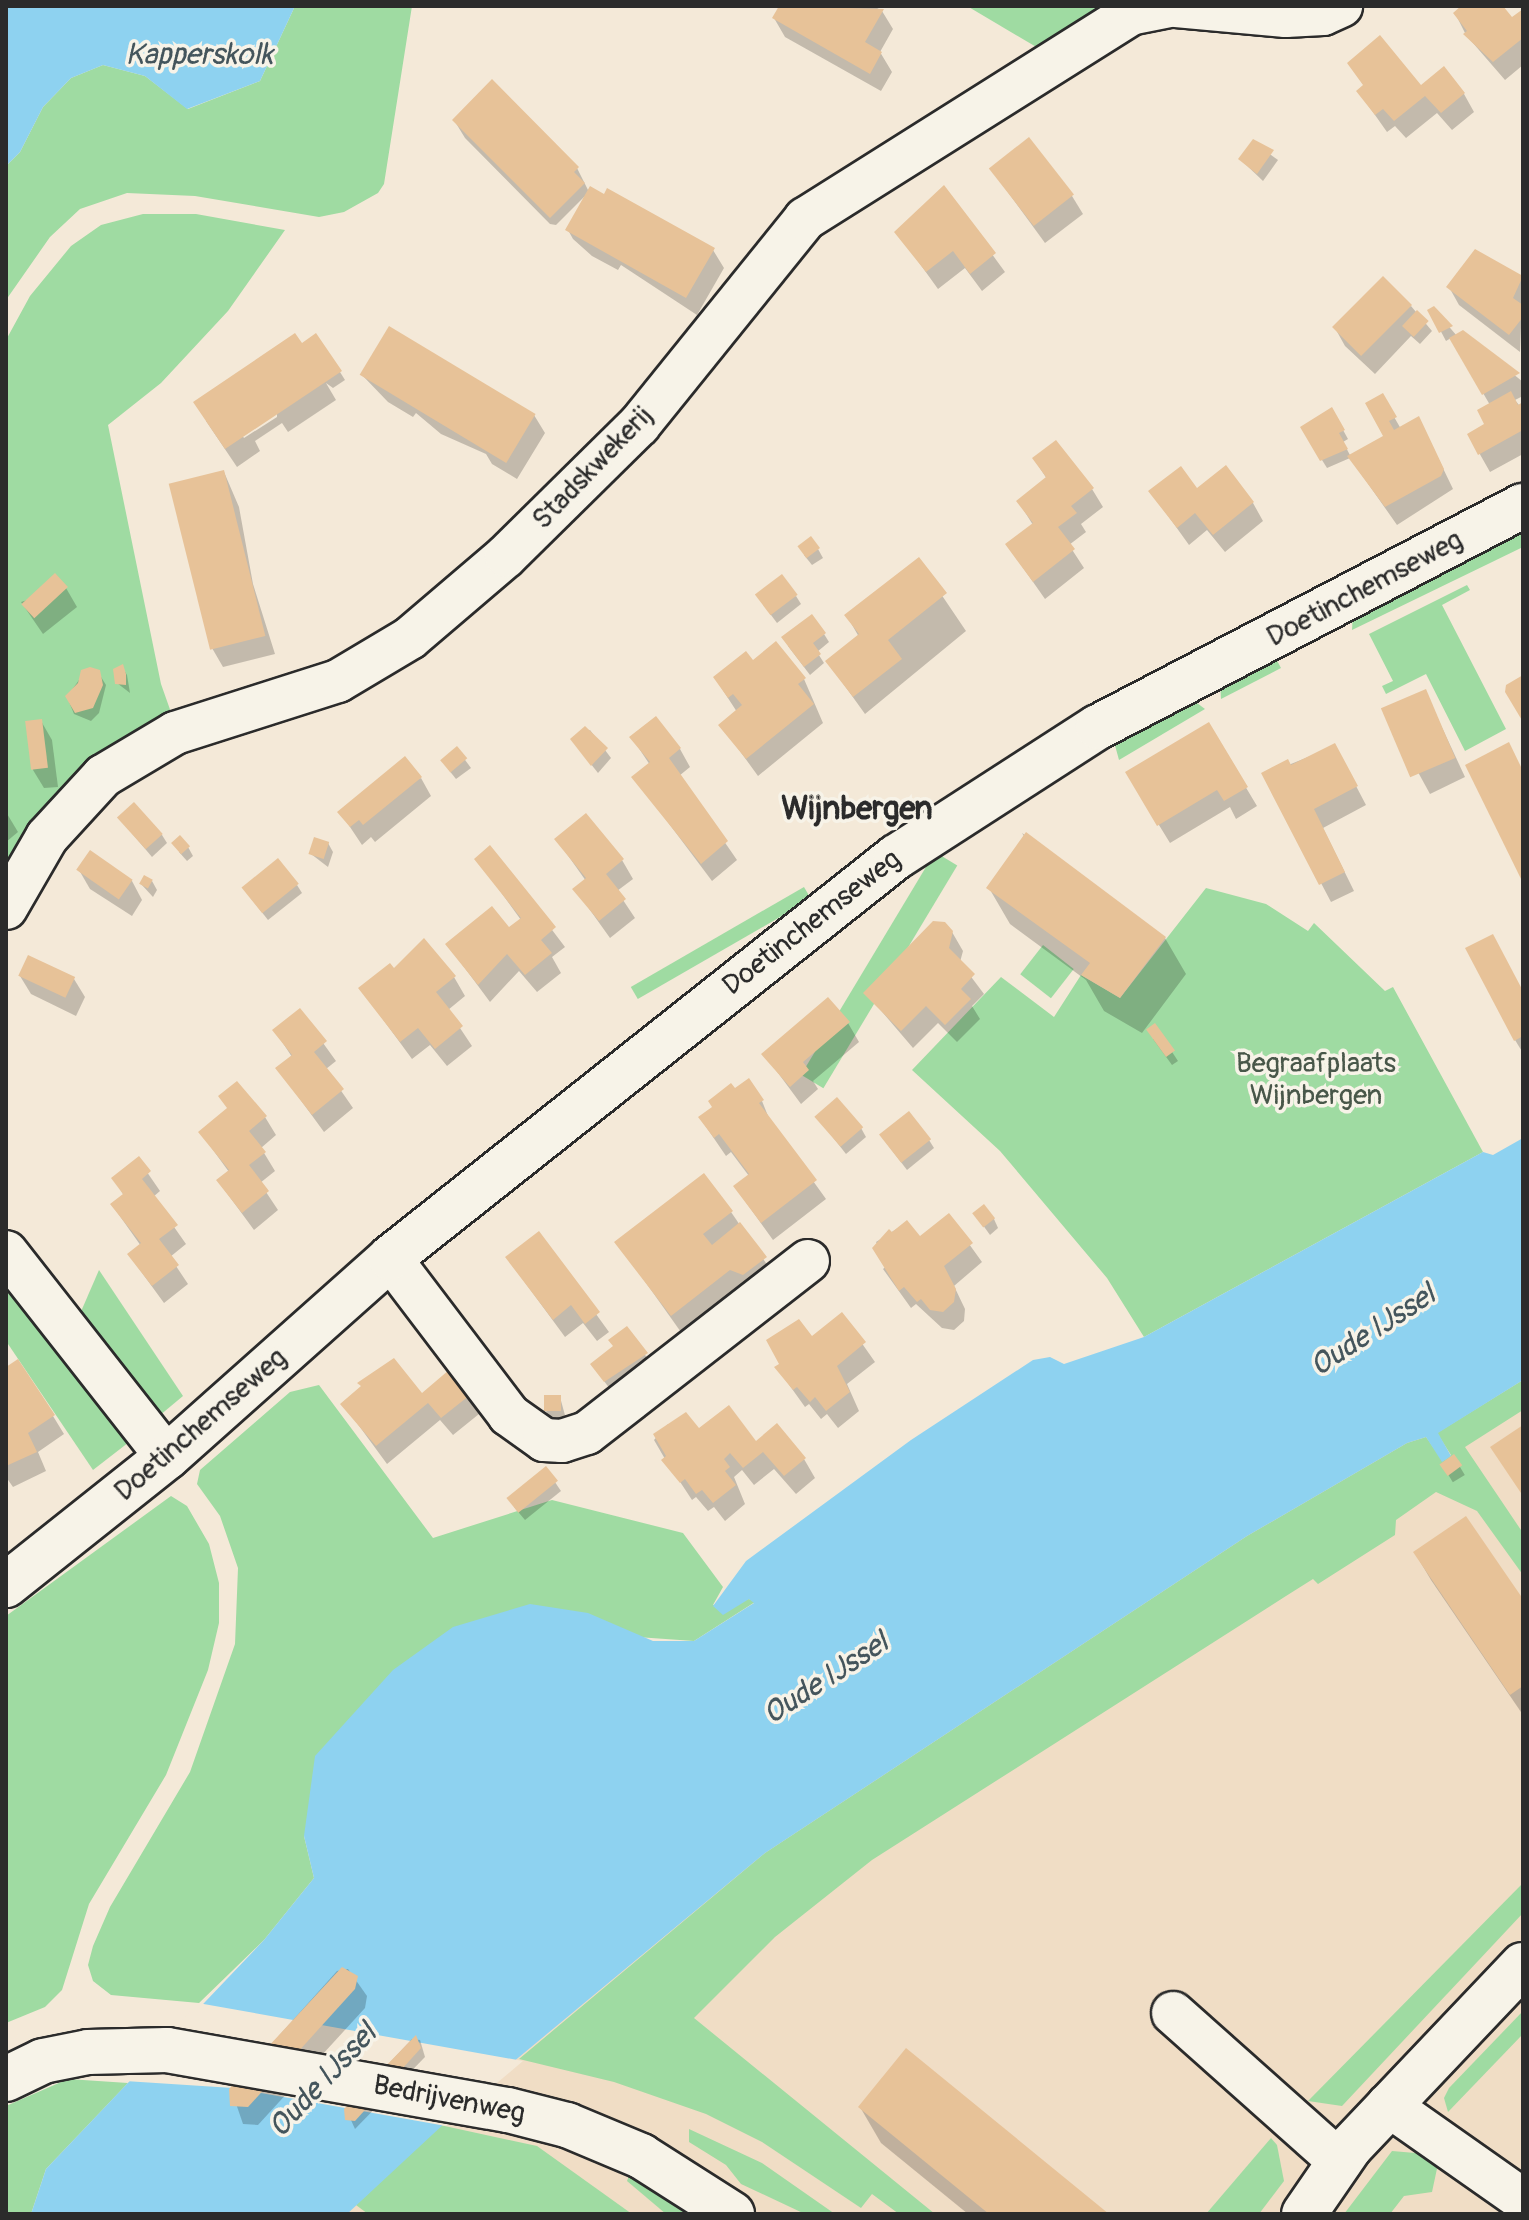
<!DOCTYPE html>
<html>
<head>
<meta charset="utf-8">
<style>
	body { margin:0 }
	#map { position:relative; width:1529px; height:2220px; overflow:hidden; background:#f4e9d8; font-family:Pangolin,sans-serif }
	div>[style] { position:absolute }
	.built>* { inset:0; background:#f0ddc5 }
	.green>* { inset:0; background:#9fdba2; transform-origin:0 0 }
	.water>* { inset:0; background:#8ed2f0 }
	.pier>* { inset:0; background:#f4e9d8 }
	.shadow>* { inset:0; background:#0003; transform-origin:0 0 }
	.building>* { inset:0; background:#e7c298; transform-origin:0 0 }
	.roads { filter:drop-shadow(2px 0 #2b2b2b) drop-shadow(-2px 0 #2b2b2b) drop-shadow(0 2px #2b2b2b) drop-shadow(0 -2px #2b2b2b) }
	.street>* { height:42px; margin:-21px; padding:0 21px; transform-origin:21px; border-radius:21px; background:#f7f3e8 }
	.secondary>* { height:44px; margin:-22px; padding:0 22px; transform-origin:22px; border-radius:22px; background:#f7f3e8 }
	span { translate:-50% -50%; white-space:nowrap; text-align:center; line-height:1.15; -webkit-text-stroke:7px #f7f3e8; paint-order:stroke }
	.street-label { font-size:28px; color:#2b2b2b }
	.park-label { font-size:28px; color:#485749 }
	.water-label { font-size:30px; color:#44555c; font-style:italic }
	.quarter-label { font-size:32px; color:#2b2b2b; font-weight:700 }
	.frame { position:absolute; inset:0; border:8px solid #2b2b2b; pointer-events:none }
</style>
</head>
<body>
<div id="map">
	<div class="built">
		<div style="clip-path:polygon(1523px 1235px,1523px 2214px,204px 2214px)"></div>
	</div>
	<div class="green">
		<div style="clip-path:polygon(295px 6px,412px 6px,384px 184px,378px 193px,344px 212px,319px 217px,195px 196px,127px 193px,80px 209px,50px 237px,6px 300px,6px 166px,20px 152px,43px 107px,71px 78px,103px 65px,145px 76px,188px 109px,260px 81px)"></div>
		<div style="clip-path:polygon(967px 6px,1107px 6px,1038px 48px)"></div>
		<div style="clip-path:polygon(143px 214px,196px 214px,285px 230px,228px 311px,161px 383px,108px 425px,161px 684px,173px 718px,6px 876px,6px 340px,30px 296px,71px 246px,101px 225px)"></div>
		<div style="clip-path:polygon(1523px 522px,1523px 547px,1352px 630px,1353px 612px)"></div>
		<div style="clip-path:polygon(1467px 585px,1470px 590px,1442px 605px,1506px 729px,1465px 751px,1426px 674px,1386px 694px,1382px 686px,1393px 681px,1369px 634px)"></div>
		<div style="clip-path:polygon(1273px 653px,1281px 668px,1221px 699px,1220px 681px)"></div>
		<div style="clip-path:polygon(1189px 697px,1205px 709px,1119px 760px,1113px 738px)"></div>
		<div style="left:935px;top:852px;width:26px;height:260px;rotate:31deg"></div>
		<div style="left:804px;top:887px;width:14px;height:200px;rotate:60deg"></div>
		<div style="clip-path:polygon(1206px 888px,1266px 904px,1308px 931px,1314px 923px,1385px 991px,1393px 987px,1483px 1152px,1144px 1337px,1107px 1278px,1000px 1151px,912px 1070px,1001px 977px,1054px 1017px,1081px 975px,1120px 998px)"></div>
		<div style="left:1043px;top:945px;width:39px;height:37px;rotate:38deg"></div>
		<div style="clip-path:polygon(99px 1270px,183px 1396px,153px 1421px,76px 1323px)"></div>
		<div style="clip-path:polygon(6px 1277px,133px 1439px,93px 1470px,6px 1341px)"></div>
		<div style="clip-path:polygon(1523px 1380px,1523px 1410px,1465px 1447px,1523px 1533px,1523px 1575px,1477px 1511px,1436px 1492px,1396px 1520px,1395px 1535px,1318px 1584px,1313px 1579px,1286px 1596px,872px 1860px,775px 1937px,694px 2018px,935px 2214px,899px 2214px,872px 2194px,861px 2208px,762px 2142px,706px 2114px,614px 2082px,519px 2059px,765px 1853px,1247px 1536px,1407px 1443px,1426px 1437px,1443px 1461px,1451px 1455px,1437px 1433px)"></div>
		<div style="clip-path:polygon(319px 1385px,433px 1538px,552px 1500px,683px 1533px,723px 1587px,713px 1605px,749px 1599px,755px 1602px,694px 1641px,637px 1637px,304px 1836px,314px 1878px,264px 1940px,199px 2003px,111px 1995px,93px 1981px,88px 1965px,93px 1946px,110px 1907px,190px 1772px,235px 1644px,238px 1568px,220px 1516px,197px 1484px,200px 1470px,290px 1392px)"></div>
		<div style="clip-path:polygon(171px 1496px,187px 1506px,209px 1544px,219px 1583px,219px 1623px,208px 1670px,166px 1775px,89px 1904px,62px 1990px,45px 2007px,6px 2023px,6px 1616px)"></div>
		<div style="clip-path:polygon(1523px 1883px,1523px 1913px,1342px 2106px,1308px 2101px)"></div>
		<div style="clip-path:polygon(1523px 2011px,1523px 2034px,1448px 2112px,1444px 2098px,1449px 2088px)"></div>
		<div style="clip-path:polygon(68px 2079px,128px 2083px,46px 2169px,31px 2214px,6px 2214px,6px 2106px)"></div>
		<div style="clip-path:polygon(440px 2125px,537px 2146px,632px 2214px,368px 2214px,356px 2205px)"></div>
		<div style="clip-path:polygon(689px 2129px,762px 2163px,835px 2214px,805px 2214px,741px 2184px,726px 2165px,689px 2142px)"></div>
		<div style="clip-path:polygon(1271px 2138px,1277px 2145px,1284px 2181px,1259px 2214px,1206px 2214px)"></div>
		<div style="clip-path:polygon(1392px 2151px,1427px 2154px,1438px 2164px,1432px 2192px,1404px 2196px,1390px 2214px,1344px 2214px)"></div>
		<div style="clip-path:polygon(629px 2176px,685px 2206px,698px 2214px,666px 2214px,627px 2181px)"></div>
	</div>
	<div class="water">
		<div style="clip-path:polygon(6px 6px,295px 6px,260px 81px,187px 109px,145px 76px,103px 65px,71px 78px,43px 107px,20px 152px,6px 166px)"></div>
		<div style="clip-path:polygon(1523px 1138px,1523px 1380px,1438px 1433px,1451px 1456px,1442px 1462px,1426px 1437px,1407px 1443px,1247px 1536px,765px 1853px,489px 2082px,347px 2214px,31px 2214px,46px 2169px,264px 1940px,314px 1878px,304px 1836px,315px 1756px,393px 1670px,453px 1627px,530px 1604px,588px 1613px,653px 1641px,694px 1641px,754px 1603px,749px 1599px,723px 1615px,713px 1606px,746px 1561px,911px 1440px,1033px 1360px,1050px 1357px,1064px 1364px,1144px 1337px,1483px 1152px,1493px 1155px)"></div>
	</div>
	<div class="pier">
		<div style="clip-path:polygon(198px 2003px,523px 2061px,446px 2126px,233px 2088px,125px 2081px)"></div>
	</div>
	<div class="shadow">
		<div style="clip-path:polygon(781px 6px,874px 6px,882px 11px,893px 29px,880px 52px,892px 72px,881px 91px,785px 37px,774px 18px)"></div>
		<div style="clip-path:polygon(1464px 6px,1499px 6px,1512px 20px,1523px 12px,1523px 65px,1505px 80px,1466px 35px,1455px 13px)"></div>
		<div style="clip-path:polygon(1350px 63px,1420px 88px,1464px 94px,1474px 112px,1452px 130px,1437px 113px,1406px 138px,1395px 126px,1387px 132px,1358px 91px,1364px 86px)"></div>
		<div style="clip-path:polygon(454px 120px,577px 168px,589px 192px,713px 250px,724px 268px,697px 315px,621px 265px,618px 270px,592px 256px,573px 239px,568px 230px,585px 196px,556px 225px,550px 224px,465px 138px)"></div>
		<div style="clip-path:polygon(1253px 142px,1278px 160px,1263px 181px,1241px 160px)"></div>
		<div style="clip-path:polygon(991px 169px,1072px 196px,1083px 214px,1045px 243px)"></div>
		<div style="clip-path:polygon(943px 187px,1005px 272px,982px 291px,965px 268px,938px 289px,897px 232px)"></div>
		<div style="clip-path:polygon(1475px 252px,1523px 278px,1520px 352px,1459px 305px,1449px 287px)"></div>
		<div style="clip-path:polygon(1411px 306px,1432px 331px,1420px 344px,1411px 336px,1375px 374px,1345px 346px,1335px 328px)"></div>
		<div style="clip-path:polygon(1434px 309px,1457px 336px,1463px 333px,1523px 382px,1523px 396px,1515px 400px,1523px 410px,1523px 454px,1490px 472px,1469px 435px,1487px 425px,1490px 405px,1451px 338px,1446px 341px,1430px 311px)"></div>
		<div style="clip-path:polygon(evenodd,301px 345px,340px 372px,345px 380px,333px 388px,326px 383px,336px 400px,288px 432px,282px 423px,255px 441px,260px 451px,237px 467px,206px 421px,301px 345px,277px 412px,277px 417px,244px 438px,242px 435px,277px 412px)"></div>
		<div style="clip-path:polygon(362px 375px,534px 415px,545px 433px,517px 479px,492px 464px,486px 454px,441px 434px,416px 413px,413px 417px,388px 402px)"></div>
		<div style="clip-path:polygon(1382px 396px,1401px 429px,1428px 437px,1453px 489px,1397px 525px,1350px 458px,1327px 468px,1302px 428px,1332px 410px,1348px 439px,1343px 442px,1351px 457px,1386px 437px)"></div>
		<div style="clip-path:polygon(1034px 459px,1092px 489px,1103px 507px,1081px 524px,1086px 532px,1069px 545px,1084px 568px,1045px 599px,1007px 545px,1033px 525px,1018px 501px,1047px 479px)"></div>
		<div style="clip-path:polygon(224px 472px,239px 507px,253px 584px,275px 654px,223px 667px,212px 648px)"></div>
		<div style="clip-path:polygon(1197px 490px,1253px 503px,1263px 521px,1225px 552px,1207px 530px,1189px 545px,1151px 492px)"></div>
		<div style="clip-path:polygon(818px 549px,823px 558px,812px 565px,804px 555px)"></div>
		<div style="clip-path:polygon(918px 560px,966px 631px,865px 714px,827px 661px,859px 637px,847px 616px)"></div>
		<div style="clip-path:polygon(66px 588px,77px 607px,43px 634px,21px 602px)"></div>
		<div style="clip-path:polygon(796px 596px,801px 604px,777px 623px,762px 603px)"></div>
		<div style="clip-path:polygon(824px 634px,829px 642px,817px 652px,824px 663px,810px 675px,788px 646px)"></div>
		<div style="clip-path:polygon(753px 662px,804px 679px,823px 723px,758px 776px,721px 725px,737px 712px,715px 678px)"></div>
		<div style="clip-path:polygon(122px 667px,127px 675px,130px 693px,117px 683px)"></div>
		<div style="clip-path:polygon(86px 670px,101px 677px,106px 685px,99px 713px,91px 721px,74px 714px,67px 697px)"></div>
		<div style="clip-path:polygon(1425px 691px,1465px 777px,1430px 794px,1385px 712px)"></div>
		<div style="clip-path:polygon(41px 721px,52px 740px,58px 787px,44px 788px,33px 770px)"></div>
		<div style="clip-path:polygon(1208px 724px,1257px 806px,1236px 819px,1230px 807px,1170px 843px,1127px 773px)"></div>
		<div style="clip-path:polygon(590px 730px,611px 758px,598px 773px,572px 740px)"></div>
		<div style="clip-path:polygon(632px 738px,680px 749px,690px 767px,679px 776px,737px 860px,712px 881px,634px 777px,650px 765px)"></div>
		<div style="clip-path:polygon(1335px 746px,1366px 805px,1323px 828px,1354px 891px,1331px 902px,1264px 775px)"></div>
		<div style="clip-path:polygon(457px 749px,471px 768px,456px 779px,448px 769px)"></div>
		<div style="clip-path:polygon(421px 778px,431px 796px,375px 842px,371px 837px,362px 845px,340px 812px)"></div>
		<div style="clip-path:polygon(6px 812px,18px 832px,6px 842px)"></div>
		<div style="clip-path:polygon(119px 818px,162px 835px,167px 843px,152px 857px)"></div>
		<div style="clip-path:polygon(1022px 833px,1165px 938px,1186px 974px,1142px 1033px,1104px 1011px,1086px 980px,1010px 924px,989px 888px,1025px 838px)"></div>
		<div style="clip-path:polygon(557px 840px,622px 860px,633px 879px,617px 891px,635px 918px,610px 938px,575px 889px,586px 881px)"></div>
		<div style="clip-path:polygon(328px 843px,333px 852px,328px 867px,311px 854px)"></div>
		<div style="clip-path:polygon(188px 847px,193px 856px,187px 861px,179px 852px)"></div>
		<div style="clip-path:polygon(490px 848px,565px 947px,552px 957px,561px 973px,537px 992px,519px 971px,490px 1002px,447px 944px,509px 930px,521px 920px,477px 859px)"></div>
		<div style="clip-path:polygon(79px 870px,132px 881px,142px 900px,132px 916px,90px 889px)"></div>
		<div style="clip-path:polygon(152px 881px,157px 890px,153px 897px,141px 884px)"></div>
		<div style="clip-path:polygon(297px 885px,302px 893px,268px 920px,249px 896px)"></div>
		<div style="clip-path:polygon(952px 932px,963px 951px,960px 962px,984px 994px,972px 1006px,980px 1019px,957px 1042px,938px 1023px,913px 1048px,866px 993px)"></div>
		<div style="clip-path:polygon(394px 971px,454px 977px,465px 996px,448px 1010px,472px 1046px,447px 1066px,430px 1045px,412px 1059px,360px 988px)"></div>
		<div style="clip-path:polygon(20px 976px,74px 979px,85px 997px,76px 1016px,31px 994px)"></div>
		<div style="clip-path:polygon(1523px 993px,1523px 1053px,1515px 1040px)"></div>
		<div style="clip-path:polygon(300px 1011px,336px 1061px,326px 1069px,353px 1108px,324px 1132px,278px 1069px,292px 1057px,275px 1031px)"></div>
		<div style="clip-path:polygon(848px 1023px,859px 1042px,813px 1081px,818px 1089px,801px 1104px,764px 1054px)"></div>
		<div style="clip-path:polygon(1155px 1026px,1178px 1061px,1172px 1065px,1153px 1039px)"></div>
		<div style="clip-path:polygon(735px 1091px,762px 1101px,770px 1121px,826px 1199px,773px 1240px,735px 1187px,749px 1176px,731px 1152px,726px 1156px,700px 1118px)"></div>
		<div style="clip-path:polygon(265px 1117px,276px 1135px,261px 1148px,275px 1171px,260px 1183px,278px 1210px,254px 1230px,218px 1181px,229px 1172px,200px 1132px)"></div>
		<div style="clip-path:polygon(817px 1117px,861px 1128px,866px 1137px,846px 1154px)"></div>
		<div style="clip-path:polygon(881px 1136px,929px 1140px,934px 1148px,907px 1170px)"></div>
		<div style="clip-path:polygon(138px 1159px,160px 1191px,153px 1197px,186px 1244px,170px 1257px,188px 1284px,164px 1303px,129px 1255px,141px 1246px,112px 1205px,124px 1196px,114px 1178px)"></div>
		<div style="clip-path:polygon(731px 1212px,781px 1285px,688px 1342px,617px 1242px)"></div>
		<div style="clip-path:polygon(975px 1214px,994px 1219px,998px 1228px,990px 1235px)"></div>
		<div style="clip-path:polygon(949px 1216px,982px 1262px,954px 1286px,965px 1309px,964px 1321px,954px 1330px,942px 1328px,916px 1304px,911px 1308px,883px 1269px,888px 1265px,876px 1242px,906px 1223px,920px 1239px)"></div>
		<div style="clip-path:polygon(538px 1234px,609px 1332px,597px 1341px,583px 1323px,565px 1337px,507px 1258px)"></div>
		<div style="clip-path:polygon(842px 1315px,875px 1362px,847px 1384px,859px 1411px,838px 1428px,827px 1414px,821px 1419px,809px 1404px,805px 1407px,777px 1368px)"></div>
		<div style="clip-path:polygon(626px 1329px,651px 1363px,610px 1389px,598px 1373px)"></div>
		<div style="clip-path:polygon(6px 1369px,53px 1416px,64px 1434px,38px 1452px,46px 1471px,13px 1487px,6px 1477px)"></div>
		<div style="clip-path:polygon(422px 1396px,468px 1396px,479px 1414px,453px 1435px,440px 1420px,387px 1464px,343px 1404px)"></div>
		<div style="clip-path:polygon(560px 1397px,566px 1419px,551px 1419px,546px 1411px)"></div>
		<div style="clip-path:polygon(668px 1424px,804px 1459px,815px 1478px,796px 1494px,774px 1469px,754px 1485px,742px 1470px,734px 1477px,745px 1504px,725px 1521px,714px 1507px,708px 1511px,696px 1497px,692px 1500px,665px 1459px,654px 1440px)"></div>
		<div style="left:1454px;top:1457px;width:21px;height:14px;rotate:59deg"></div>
		<div style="clip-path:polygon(546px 1469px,561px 1491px,525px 1520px,514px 1507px)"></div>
		<div style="clip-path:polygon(1415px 1553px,1523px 1603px,1523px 1715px,1431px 1580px)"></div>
		<div style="clip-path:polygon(348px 1969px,367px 1996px,365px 2008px,258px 2125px,243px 2124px,231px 2089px,337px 1971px)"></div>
		<div style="clip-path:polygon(412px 2039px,420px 2040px,425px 2057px,355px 2129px,346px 2109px)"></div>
		<div style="clip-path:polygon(860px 2107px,1106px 2214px,968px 2214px,881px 2143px)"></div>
	</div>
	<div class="building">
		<div style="clip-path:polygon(779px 6px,884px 9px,865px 42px,882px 52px,870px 74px,772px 18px)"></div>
		<div style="clip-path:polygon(1461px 6px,1503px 6px,1512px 17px,1523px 9px,1523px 38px,1493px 62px,1463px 34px,1467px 31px,1453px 13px)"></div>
		<div style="clip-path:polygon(1380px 35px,1421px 85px,1444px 66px,1465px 93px,1441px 113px,1425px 96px,1394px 121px,1383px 109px,1375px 115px,1356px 91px,1363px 85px,1347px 63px)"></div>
		<div style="clip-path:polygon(492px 79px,579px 167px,574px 172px,585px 183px,550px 218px,452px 120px)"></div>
		<div style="left:1029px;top:137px;width:73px;height:51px;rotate:52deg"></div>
		<div style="clip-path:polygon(1253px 139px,1274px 150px,1257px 174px,1238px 159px)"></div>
		<div style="clip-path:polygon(944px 185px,996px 253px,970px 274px,953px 251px,926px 272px,894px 232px)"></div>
		<div style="clip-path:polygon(590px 186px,604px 194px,607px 188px,715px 248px,686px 298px,565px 230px)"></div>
		<div style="clip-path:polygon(1475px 249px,1523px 276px,1513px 298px,1523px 305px,1523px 317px,1509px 335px,1446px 287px)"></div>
		<div style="left:1383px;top:276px;width:41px;height:72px;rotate:45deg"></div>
		<div style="clip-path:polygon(1434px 306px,1453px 326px,1439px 333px,1427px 310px)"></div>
		<div style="left:1417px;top:310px;width:16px;height:22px;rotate:43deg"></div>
		<div style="left:389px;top:326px;width:171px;height:57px;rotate:31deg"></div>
		<div style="clip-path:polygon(1463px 330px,1520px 373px,1482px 395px,1449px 338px)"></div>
		<div style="clip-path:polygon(295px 333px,302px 343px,316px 333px,342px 371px,225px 449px,193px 402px)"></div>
		<div style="clip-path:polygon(1511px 391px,1518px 405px,1523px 402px,1523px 430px,1478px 455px,1467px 434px,1484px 424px,1477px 410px)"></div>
		<div style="clip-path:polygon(1383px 393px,1397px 417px,1389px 421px,1394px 430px,1419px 416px,1444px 469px,1441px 476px,1385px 507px,1347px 456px,1383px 436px,1365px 403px)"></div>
		<div style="clip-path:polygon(1332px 407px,1345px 430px,1339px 433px,1348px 449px,1320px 461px,1300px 427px)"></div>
		<div style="clip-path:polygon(1056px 440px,1094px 488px,1071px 506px,1077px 513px,1058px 527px,1075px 549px,1033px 582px,1005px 544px,1033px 523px,1016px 501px,1046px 477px,1032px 458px)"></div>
		<div style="clip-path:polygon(1226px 465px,1254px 502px,1213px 535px,1195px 513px,1177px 528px,1148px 491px,1181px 466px,1197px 488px)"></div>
		<div style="left:224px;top:470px;width:171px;height:57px;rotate:76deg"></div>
		<div style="left:811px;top:536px;width:15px;height:17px;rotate:53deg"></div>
		<div style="clip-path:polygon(919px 557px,947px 593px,888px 640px,902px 659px,853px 697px,825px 661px,859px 634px,844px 615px)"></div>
		<div style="left:55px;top:573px;width:19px;height:46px;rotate:47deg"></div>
		<div style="left:782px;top:574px;width:26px;height:34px;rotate:53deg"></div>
		<div style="clip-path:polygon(812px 614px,826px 633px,813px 643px,821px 654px,804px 667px,781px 637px)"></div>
		<div style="clip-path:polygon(776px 641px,806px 678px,798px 684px,814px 704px,746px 759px,718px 725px,742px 705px,733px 694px,728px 698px,713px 677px,746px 651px,753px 660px)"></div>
		<div style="clip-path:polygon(123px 664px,126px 674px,126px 685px,115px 684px,113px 669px)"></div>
		<div style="clip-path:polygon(90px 667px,100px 670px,103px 685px,93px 708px,75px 713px,65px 696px,78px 683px,81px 670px)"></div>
		<div style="clip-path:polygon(1523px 675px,1523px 722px,1505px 692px,1506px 685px)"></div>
		<div style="left:1426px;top:689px;width:75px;height:49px;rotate:67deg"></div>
		<div style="clip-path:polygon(656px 716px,681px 748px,669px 758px,728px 841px,701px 864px,631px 777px,650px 762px,629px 737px)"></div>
		<div style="left:42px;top:719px;width:49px;height:17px;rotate:83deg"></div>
		<div style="clip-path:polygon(1209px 722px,1248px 787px,1224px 801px,1217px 790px,1157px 826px,1125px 772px)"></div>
		<div style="clip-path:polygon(585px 726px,608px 748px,591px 766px,570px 739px)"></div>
		<div style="clip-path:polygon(1509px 742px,1523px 771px,1523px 883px,1465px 765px)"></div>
		<div style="clip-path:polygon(1335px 743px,1358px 786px,1314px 809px,1345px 872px,1319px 885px,1261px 773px,1288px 759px,1291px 765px)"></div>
		<div style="left:457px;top:746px;width:16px;height:22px;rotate:50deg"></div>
		<div style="clip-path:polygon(405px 756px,422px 777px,363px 825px,359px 820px,350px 827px,337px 812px)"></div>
		<div style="left:134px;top:802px;width:43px;height:23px;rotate:48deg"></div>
		<div style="clip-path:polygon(586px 813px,624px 859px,606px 874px,626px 899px,599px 921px,572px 889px,586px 878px,554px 839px)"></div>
		<div style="clip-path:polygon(1026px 832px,1166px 937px,1120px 998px,1081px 975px,1090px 963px,986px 888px)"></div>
		<div style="left:180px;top:835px;width:15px;height:12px;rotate:48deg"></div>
		<div style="left:314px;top:837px;width:16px;height:18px;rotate:18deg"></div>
		<div style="clip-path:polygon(490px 845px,556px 927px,541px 940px,552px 953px,525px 975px,507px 954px,478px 985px,445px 944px,492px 906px,509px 927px,521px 918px,474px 859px)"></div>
		<div style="left:90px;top:850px;width:52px;height:24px;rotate:35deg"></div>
		<div style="left:278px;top:858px;width:33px;height:47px;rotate:51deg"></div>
		<div style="left:144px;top:875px;width:10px;height:10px;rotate:29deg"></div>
		<div style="clip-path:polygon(933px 921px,945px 922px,953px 931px,949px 948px,975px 974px,961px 989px,971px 999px,945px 1025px,926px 1006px,901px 1031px,863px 993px)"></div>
		<div style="clip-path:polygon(1493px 934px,1523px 991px,1523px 1036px,1514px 1041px,1465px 948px)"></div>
		<div style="clip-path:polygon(424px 938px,456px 976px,436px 992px,463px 1026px,435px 1049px,418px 1028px,400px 1042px,358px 988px,390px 963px,394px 968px)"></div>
		<div style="left:28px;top:955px;width:52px;height:23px;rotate:25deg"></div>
		<div style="clip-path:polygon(828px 997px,850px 1022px,803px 1062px,809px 1070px,790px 1087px,761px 1054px)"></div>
		<div style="clip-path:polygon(300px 1008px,327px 1041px,314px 1052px,344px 1089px,312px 1115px,275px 1068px,292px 1055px,272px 1030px)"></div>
		<div style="left:1155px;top:1023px;width:34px;height:11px;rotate:54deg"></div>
		<div style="clip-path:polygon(749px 1078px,764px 1100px,759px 1103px,817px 1180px,761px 1223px,733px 1186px,749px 1174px,719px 1134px,714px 1138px,698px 1117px,712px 1107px,708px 1101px,731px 1083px,735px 1088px)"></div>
		<div style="clip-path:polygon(237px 1081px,267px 1116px,249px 1131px,266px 1152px,249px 1165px,269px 1191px,242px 1213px,216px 1180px,229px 1170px,198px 1132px,227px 1108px,218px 1096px)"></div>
		<div style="left:837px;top:1097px;width:40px;height:30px;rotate:49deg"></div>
		<div style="left:909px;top:1111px;width:36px;height:38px;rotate:52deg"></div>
		<div style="clip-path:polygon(139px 1156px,151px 1171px,142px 1179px,178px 1225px,159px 1239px,179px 1265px,152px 1286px,127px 1254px,141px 1243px,110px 1204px,123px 1194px,111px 1178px)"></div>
		<div style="clip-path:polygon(704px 1173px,733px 1211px,703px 1234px,712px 1245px,740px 1222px,767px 1257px,743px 1275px,730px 1270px,671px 1316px,614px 1242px)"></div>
		<div style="left:984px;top:1204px;width:18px;height:15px;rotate:52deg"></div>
		<div style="clip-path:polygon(949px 1213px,973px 1243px,944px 1266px,956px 1289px,954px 1302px,943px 1312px,930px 1310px,921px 1299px,917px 1302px,904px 1287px,899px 1291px,872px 1248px,889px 1229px,892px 1232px,907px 1220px,920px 1236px)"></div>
		<div style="clip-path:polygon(539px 1231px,600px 1312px,585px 1324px,571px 1305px,553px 1320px,505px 1257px)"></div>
		<div style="clip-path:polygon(842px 1312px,866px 1342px,837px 1366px,850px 1392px,826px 1411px,815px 1397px,810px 1402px,797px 1387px,793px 1390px,774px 1367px,779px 1364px,766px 1340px,799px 1319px,812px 1336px)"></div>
		<div style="clip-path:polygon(627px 1326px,648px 1353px,604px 1382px,590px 1364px,613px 1346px,608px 1340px)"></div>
		<div style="clip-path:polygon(394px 1358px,422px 1393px,449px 1370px,470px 1395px,441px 1418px,428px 1403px,376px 1446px,340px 1404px,361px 1386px,357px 1383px)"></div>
		<div style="clip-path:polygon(18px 1359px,55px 1415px,28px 1433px,37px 1452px,6px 1466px,6px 1367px)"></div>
		<div style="left:544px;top:1395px;width:17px;height:16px"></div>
		<div style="clip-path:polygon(729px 1405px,756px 1441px,777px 1423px,806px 1458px,784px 1476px,763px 1452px,743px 1468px,730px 1453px,724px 1459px,730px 1467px,725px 1471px,736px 1485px,713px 1503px,702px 1490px,696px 1494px,685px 1479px,680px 1483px,661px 1460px,666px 1456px,653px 1434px,686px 1412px,699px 1428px)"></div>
		<div style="clip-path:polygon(1523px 1425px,1523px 1496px,1490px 1447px)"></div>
		<div style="left:1454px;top:1454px;width:14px;height:18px;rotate:54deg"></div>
		<div style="left:546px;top:1466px;width:19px;height:51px;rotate:51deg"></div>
		<div style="clip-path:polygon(1466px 1516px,1523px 1599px,1523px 1686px,1510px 1695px,1413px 1552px)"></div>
		<div style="clip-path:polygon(342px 1967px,358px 1976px,355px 1989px,248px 2107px,230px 2106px,229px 2089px)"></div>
		<div style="clip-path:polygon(416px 2035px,421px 2048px,355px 2121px,345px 2120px,344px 2109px)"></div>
		<div style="clip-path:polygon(906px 2048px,1109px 2214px,989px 2214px,858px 2107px)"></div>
	</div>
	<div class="roads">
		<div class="street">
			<div style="left:1176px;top:6px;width:110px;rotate:5.2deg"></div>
			<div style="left:1286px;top:16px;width:37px;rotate:-3deg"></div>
			<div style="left:1323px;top:14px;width:20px;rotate:-24deg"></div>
			<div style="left:6px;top:908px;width:82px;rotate:-60deg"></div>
			<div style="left:47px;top:837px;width:83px;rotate:-47.4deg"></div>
			<div style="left:103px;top:776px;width:84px;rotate:-30.8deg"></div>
			<div style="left:175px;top:733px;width:171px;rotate:-17.7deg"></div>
			<div style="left:338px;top:681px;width:84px;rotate:-30.8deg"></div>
			<div style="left:410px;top:638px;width:126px;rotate:-40.5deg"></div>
			<div style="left:506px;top:556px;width:187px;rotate:-44.6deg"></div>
			<div style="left:639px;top:425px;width:265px;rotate:-51.1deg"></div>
			<div style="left:805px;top:219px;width:384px;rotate:-32.2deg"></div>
			<div style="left:1130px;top:14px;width:41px;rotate:-11.3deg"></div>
			<div style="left:6px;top:1252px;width:261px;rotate:51.9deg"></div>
			<div style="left:390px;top:1258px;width:197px;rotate:52.8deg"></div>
			<div style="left:509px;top:1415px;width:43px;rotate:35.5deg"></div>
			<div style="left:544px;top:1440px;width:18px;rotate:3deg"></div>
			<div style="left:562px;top:1441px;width:26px;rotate:-18deg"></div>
			<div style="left:587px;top:1433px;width:280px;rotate:-37.9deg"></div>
			<div style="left:1173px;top:2013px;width:224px;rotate:41.7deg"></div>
			<div style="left:1388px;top:2105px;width:165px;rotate:35.1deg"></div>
		</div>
		<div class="secondary">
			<div style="left:6px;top:1585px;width:206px;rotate:-38.5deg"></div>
			<div style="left:167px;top:1457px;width:299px;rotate:-41.7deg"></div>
			<div style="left:390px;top:1258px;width:646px;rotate:-38.4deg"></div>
			<div style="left:896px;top:857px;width:240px;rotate:-32.8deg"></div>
			<div style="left:1098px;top:727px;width:479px;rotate:-27.5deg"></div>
			<div style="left:6px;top:2079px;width:41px;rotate:-25.9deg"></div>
			<div style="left:43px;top:2061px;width:46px;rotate:-11.3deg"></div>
			<div style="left:88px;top:2052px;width:79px;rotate:-1.5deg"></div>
			<div style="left:167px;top:2050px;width:346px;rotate:10deg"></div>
			<div style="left:508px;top:2110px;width:61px;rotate:14.3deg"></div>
			<div style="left:567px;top:2125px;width:80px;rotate:22.7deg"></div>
			<div style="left:641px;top:2156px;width:108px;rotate:32.5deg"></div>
			<div style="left:1304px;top:2214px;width:81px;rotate:-55.5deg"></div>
			<div style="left:1350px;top:2147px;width:251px;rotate:-46.5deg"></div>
		</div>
	</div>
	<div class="street-label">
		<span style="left:593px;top:468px;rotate:-46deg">Stadskwekerij</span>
		<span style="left:1365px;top:589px;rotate:-28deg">Doetinchemseweg</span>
		<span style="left:812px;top:923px;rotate:-38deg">Doetinchemseweg</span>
		<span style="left:201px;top:1425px;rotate:-41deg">Doetinchemseweg</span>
		<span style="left:449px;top:2100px;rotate:11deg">Bedrijvenweg</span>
	</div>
	<div class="park-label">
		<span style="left:1316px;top:1080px">Begraafplaats<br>Wijnbergen</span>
	</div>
	<div class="water-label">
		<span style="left:199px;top:55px">Kapperskolk</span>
		<span style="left:1373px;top:1331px;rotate:-33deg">Oude IJssel</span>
		<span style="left:826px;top:1679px;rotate:-33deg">Oude IJssel</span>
		<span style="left:323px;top:2081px;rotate:-47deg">Oude IJssel</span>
	</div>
	<div class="quarter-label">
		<span style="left:857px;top:809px">Wijnbergen</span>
	</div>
	<div class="frame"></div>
</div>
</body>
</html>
